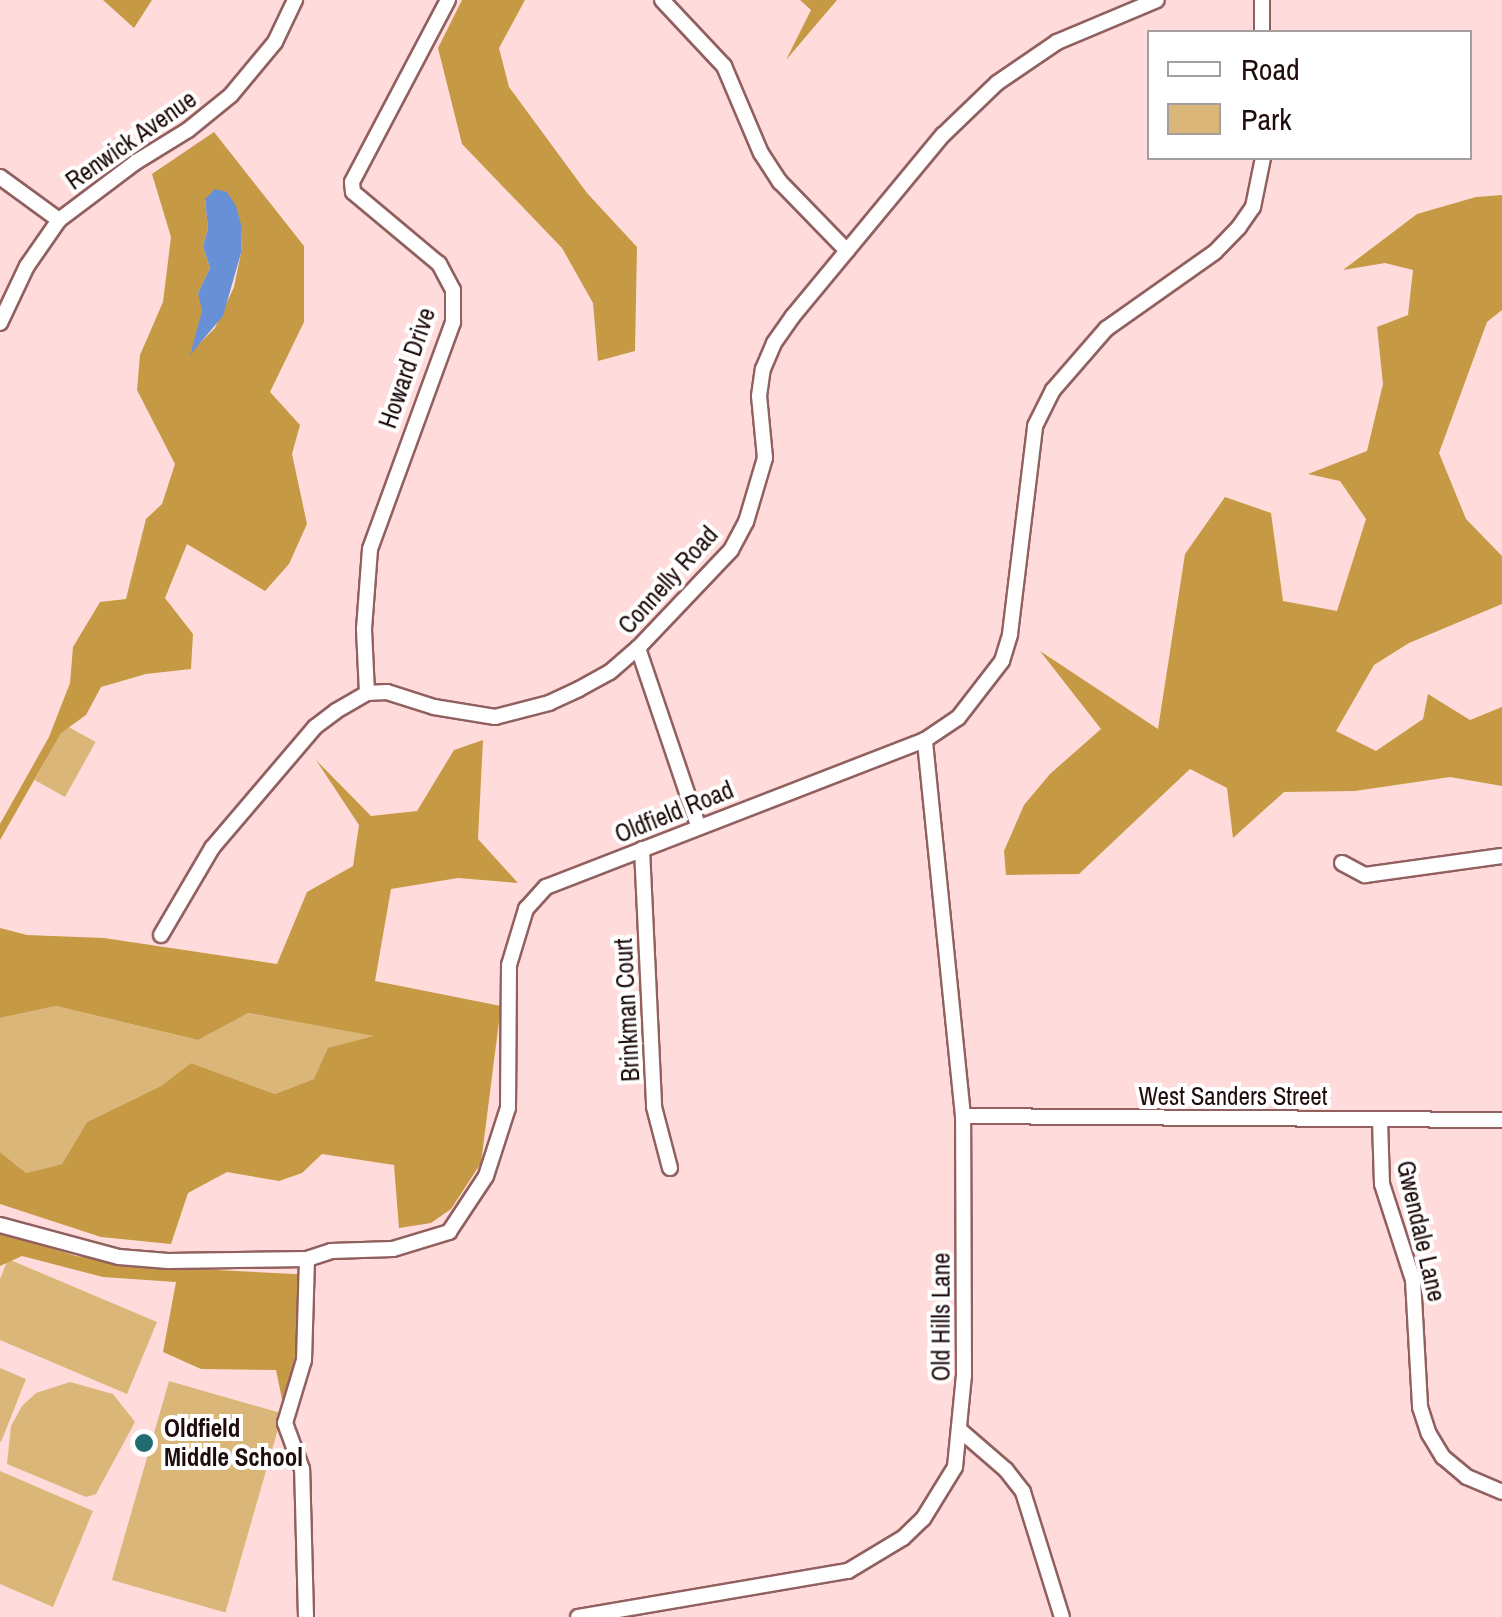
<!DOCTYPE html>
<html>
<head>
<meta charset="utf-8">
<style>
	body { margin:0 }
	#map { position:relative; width:1502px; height:1617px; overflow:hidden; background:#ffdcdb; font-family:"Archivo Narrow",sans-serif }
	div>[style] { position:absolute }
	.green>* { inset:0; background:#dab779; transform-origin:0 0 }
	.forest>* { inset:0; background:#c69944 }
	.water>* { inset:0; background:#6890d7 }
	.roads { filter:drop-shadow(2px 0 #91605f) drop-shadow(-2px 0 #91605f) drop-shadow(0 2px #91605f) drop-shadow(0 -2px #91605f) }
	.street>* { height:14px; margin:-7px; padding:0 7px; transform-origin:7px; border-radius:7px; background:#fff }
	.dots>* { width:28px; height:28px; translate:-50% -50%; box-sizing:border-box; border:5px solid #fff; border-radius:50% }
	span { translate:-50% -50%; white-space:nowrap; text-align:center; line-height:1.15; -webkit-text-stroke:8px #fff; paint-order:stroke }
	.street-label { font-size:25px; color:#1f0c0c }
	.poi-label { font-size:25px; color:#1f0c0c; font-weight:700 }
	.left { translate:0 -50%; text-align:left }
	.legend { position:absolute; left:1147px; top:30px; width:325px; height:130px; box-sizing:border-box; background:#fff; border:2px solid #a59e9e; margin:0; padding:12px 18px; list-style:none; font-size:30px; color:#1f0c0c }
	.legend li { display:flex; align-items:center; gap:20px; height:50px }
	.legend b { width:50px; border:2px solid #a59e9e }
</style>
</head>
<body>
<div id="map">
	<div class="green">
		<div style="left:65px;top:725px;width:35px;height:63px;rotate:29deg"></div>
		<div style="clip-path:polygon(56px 1006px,198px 1040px,247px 1013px,376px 1036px,314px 1079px,275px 1094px,191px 1063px,161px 1086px,87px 1122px,62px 1164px,26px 1173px,0 1152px,0 1018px)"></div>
		<div style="clip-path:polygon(8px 1259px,157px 1322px,127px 1394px,0 1340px,0 1279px)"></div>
		<div style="clip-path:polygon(0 1368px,26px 1379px,1px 1442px,0 1441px)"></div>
		<div style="left:169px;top:1381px;width:118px;height:207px;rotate:16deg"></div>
		<div style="clip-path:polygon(70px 1382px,113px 1394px,135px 1422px,96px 1494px,86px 1497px,7px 1464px,11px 1426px,22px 1406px,36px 1393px)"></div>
		<div style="clip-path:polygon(0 1471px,93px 1511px,53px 1607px,0 1584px)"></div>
	</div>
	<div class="forest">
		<div style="clip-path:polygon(103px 0,152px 0,134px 28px)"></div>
		<div style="clip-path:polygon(462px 0,525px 0,499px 48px,509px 87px,587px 193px,637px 247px,635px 351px,598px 361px,593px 303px,562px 248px,462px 144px,438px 48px)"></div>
		<div style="clip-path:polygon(800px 0,837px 0,786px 60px,811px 10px)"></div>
		<div style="clip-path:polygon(evenodd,214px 132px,304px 246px,304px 322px,270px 392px,300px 425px,292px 454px,307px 524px,289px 564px,265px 591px,187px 544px,165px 598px,193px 634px,191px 669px,146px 674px,101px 687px,86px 715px,61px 733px,0 840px,0 824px,49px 737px,70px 683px,73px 647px,100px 602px,126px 599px,146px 519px,162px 504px,175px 464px,137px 390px,140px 355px,163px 302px,171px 237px,152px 174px,214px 132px,205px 199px,242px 228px,241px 253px,234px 287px,215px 328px,191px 352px,203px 311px,198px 293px,210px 268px,203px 246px,208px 229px,205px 199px)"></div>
		<div style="clip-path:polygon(1502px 195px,1502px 310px,1487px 322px,1439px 453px,1466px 519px,1502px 556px,1502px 604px,1409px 643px,1374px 665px,1336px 731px,1376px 751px,1423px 719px,1428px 694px,1470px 720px,1502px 707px,1502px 786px,1450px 777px,1355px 791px,1284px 792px,1233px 838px,1227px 788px,1190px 769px,1079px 874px,1006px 875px,1004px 851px,1024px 805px,1050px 774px,1101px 729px,1040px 651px,1158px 729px,1185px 554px,1225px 497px,1271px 513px,1283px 601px,1337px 611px,1366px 519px,1340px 481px,1308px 474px,1367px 451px,1383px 384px,1377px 327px,1408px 315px,1413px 270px,1385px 263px,1343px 270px,1417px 214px,1476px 197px)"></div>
		<div style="clip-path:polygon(483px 740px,478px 839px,518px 883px,458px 878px,391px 889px,375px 981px,501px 1006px,481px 1163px,451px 1209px,431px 1223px,399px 1228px,394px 1165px,322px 1154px,302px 1173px,279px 1181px,227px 1172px,188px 1193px,171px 1244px,101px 1237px,0 1204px,0 1152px,26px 1173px,62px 1164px,87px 1122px,161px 1086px,191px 1063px,275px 1094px,314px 1079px,328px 1048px,374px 1036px,248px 1013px,198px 1040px,56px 1006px,0 1018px,0 928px,27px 935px,104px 938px,277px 964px,307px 892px,353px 866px,359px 825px,316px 760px,371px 816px,417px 811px,454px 750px)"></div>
		<div style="clip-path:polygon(0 1232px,76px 1256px,177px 1268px,314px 1275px,311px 1369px,295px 1408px,282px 1399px,276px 1370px,201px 1369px,163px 1352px,176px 1282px,103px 1277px,22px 1256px,0 1266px)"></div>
	</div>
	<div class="water">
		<div style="clip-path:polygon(215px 189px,227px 192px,236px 206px,242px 228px,241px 253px,223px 316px,190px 355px,202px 311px,198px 293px,210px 268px,203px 246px,208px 229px,205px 199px)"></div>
	</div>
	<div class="roads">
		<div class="street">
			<div style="left:662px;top:0;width:91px;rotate:46.8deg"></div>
			<div style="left:724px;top:66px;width:95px;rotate:67deg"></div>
			<div style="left:761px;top:153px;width:35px;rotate:57deg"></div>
			<div style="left:780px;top:182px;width:96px;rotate:45.8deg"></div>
			<div style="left:1262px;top:0;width:32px;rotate:90deg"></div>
			<div style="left:0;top:177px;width:73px;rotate:36.1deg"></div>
			<div style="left:0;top:323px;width:63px;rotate:-64.7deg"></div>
			<div style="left:27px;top:266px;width:56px;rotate:-55.2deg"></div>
			<div style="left:59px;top:220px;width:96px;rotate:-37deg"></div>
			<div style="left:136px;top:162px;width:61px;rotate:-31.6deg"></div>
			<div style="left:188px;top:130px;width:55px;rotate:-39.1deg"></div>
			<div style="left:231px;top:95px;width:69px;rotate:-50.3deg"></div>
			<div style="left:275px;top:42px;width:47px;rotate:-64.5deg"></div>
			<div style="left:638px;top:648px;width:187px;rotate:71.3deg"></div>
			<div style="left:367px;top:693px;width:64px;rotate:-92.7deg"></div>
			<div style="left:364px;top:629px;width:80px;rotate:-85.7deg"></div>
			<div style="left:370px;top:549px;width:242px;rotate:-69.9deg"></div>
			<div style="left:453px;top:322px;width:32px;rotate:-90deg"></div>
			<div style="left:453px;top:290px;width:30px;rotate:-118deg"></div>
			<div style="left:439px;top:264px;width:112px;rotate:-140.1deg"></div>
			<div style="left:353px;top:192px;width:10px;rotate:-96deg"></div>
			<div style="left:352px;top:182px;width:206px;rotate:-62.2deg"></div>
			<div style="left:642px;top:849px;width:258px;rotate:87.3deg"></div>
			<div style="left:654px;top:1107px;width:63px;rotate:75.3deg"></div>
			<div style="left:1342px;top:863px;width:26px;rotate:28deg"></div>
			<div style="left:1365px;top:875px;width:138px;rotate:-7.9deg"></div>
			<div style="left:161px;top:935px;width:101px;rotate:-59.6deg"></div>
			<div style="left:212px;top:848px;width:159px;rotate:-49.6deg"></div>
			<div style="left:315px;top:727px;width:26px;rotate:-37deg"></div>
			<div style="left:336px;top:711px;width:36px;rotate:-30deg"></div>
			<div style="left:367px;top:693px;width:20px;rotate:-3deg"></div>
			<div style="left:387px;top:692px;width:49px;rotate:17.7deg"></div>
			<div style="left:434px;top:707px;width:62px;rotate:9.3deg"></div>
			<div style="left:495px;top:717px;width:56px;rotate:-14.5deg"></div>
			<div style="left:549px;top:703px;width:33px;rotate:-25deg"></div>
			<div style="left:579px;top:689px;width:35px;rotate:-29deg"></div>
			<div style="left:610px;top:672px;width:37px;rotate:-41deg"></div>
			<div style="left:638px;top:648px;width:135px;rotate:-46.5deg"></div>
			<div style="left:731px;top:550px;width:32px;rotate:-62deg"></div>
			<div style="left:746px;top:522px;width:67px;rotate:-73.5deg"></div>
			<div style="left:765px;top:458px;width:62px;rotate:-95.5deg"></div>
			<div style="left:759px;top:396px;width:27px;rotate:-82deg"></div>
			<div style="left:763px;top:369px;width:28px;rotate:-67deg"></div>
			<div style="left:774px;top:343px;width:33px;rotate:-55deg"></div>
			<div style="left:793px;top:316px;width:235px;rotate:-50.4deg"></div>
			<div style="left:943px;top:135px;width:75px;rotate:-43.9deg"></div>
			<div style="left:997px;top:83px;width:73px;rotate:-34.3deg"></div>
			<div style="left:1057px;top:42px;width:108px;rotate:-22.8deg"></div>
			<div style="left:963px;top:1116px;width:539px;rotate:0.43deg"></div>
			<div style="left:1380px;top:1120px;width:64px;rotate:88.2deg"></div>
			<div style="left:1382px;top:1184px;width:101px;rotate:72.1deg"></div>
			<div style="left:1413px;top:1280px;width:127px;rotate:86.8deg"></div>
			<div style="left:1420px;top:1407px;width:28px;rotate:72deg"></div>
			<div style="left:1429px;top:1434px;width:27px;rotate:59deg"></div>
			<div style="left:1443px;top:1457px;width:31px;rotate:40deg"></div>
			<div style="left:1467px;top:1477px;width:38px;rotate:23deg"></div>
			<div style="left:0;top:1225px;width:123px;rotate:15.1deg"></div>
			<div style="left:119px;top:1257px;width:49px;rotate:4.7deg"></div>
			<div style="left:168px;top:1261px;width:139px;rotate:-0.8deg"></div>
			<div style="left:307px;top:1259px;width:25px;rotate:-18deg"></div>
			<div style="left:331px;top:1251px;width:62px;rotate:-1.8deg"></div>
			<div style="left:393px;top:1249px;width:59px;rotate:-16.9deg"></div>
			<div style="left:449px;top:1232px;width:67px;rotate:-56.5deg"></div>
			<div style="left:486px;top:1176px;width:71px;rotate:-72.1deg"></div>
			<div style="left:508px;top:1108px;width:143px;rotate:-89.6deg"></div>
			<div style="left:509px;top:965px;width:59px;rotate:-73.1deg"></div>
			<div style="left:526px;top:909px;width:30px;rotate:-48deg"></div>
			<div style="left:546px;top:887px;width:407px;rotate:-21.2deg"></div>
			<div style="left:925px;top:740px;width:40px;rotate:-34deg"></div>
			<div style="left:958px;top:718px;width:72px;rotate:-52.3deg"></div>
			<div style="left:1002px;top:661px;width:28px;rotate:-73deg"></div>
			<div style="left:1010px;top:634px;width:209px;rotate:-83.1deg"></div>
			<div style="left:1035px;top:426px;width:40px;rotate:-63.4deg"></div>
			<div style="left:1053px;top:390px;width:81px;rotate:-49deg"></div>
			<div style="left:1106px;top:329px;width:133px;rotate:-35.2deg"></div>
			<div style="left:1215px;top:252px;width:35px;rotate:-46deg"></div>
			<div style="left:1239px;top:227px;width:24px;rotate:-55deg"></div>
			<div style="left:1253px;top:207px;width:50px;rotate:-78.5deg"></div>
			<div style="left:961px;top:1431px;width:60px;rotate:40.9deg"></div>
			<div style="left:1006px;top:1470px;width:28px;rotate:52deg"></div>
			<div style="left:1023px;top:1492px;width:131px;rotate:72.7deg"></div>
			<div style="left:306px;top:1617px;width:148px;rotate:-91.5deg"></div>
			<div style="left:302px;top:1469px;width:49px;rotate:-110.3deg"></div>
			<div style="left:285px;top:1423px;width:66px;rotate:-73.2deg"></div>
			<div style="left:304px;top:1360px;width:101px;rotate:-88.3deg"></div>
			<div style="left:578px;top:1617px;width:274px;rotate:-9.7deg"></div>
			<div style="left:848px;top:1571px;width:64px;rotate:-31deg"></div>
			<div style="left:903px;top:1538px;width:28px;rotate:-44deg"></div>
			<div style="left:923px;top:1519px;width:61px;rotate:-58.4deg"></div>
			<div style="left:955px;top:1467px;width:91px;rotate:-84.4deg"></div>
			<div style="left:964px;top:1376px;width:260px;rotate:-90.2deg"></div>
			<div style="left:963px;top:1116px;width:378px;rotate:-95.8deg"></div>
		</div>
	</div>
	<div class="dots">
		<div style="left:144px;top:1443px;background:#206c71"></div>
	</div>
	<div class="street-label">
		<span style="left:131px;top:140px;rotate:-35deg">Renwick Avenue</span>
		<span style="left:407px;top:368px;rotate:-71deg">Howard Drive</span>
		<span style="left:668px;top:580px;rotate:-48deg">Connelly Road</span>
		<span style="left:674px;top:812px;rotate:-22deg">Oldfield Road</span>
		<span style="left:627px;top:1010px;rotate:-93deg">Brinkman Court</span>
		<span style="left:1233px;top:1096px">West Sanders Street</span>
		<span style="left:1421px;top:1231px;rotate:77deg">Gwendale Lane</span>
		<span style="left:941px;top:1317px;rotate:-90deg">Old Hills Lane</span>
	</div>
	<div class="poi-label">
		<span class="left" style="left:164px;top:1443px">Oldfield<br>Middle School</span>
	</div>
	<ul class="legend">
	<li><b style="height:12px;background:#fff"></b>Road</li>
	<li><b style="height:28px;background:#dab779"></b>Park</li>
	</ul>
</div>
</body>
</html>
